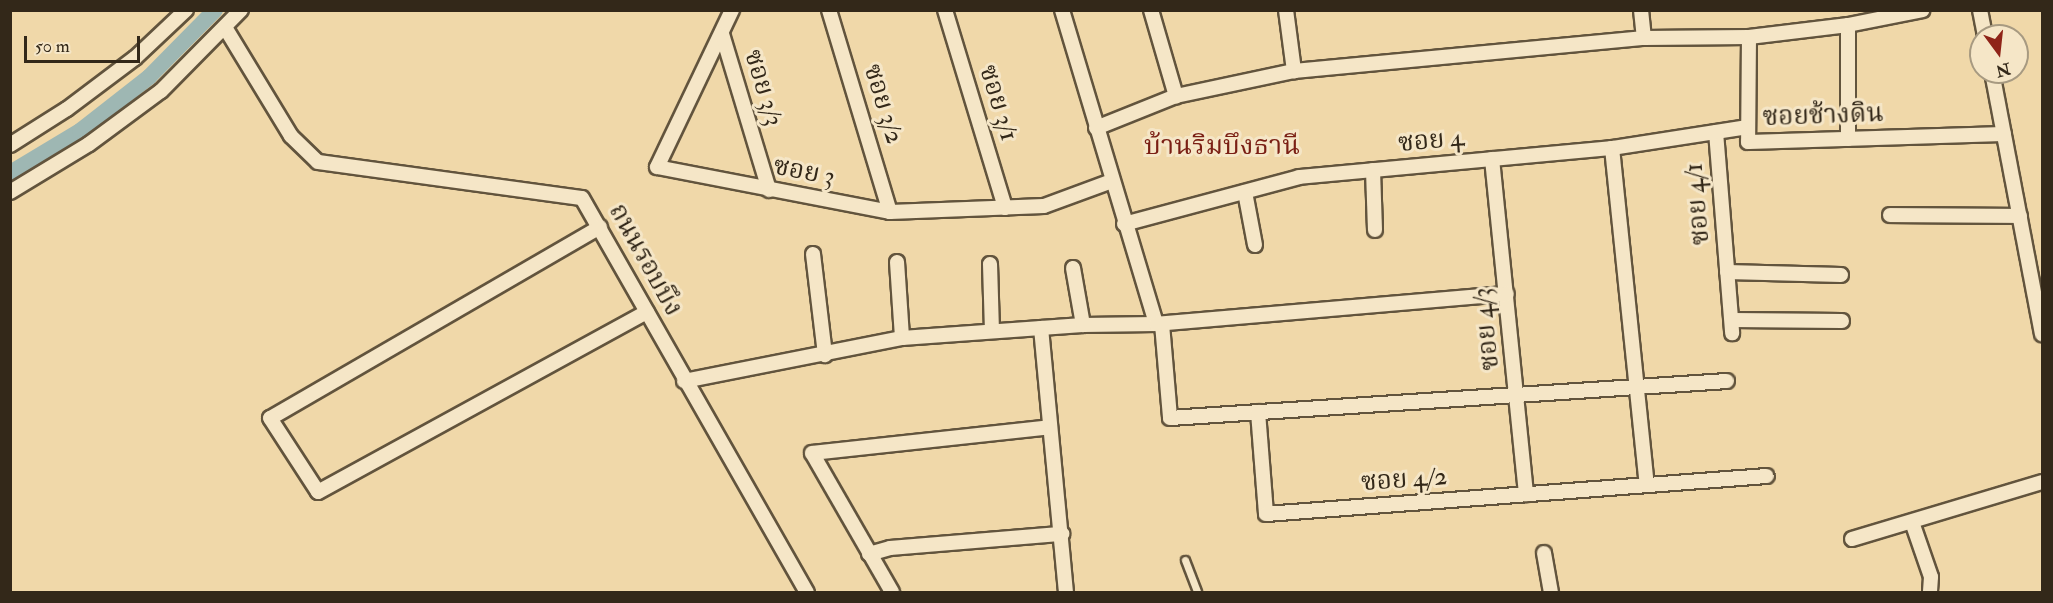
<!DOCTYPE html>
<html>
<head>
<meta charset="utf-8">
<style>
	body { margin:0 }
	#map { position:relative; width:2053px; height:603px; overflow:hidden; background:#f0d8a9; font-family:"IM FELL Double Pica","Noto Serif Thai",serif }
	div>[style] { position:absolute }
	.canal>* { height:16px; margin:-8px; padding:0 8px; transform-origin:8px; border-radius:8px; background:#9eb7b3 }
	.roads { filter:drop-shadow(2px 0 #62543d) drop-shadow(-2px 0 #62543d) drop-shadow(0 2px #62543d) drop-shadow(0 -2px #62543d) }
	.lane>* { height:7px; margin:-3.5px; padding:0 3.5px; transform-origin:3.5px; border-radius:3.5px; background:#f5e6c7 }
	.street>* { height:14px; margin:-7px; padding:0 7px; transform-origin:7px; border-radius:7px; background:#f5e6c7 }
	span { translate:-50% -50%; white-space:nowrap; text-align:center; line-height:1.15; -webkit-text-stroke:6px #f5e6c7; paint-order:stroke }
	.street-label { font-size:26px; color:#332819 }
	.neighbourhood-label { font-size:27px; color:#7a1f14 }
	.frame { position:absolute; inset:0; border:12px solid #332819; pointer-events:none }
	.north { position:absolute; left:1969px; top:24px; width:60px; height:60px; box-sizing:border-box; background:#f5e6c7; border:2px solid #a79a81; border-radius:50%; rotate:165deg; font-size:16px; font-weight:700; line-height:24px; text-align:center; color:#332819 }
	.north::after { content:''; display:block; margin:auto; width:21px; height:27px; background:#8f2418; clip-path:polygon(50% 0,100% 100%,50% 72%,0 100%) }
	.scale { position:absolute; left:24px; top:36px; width:116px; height:27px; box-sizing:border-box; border:3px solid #332819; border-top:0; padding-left:8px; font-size:18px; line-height:21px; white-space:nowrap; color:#332819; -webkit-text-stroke:4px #f5e6c7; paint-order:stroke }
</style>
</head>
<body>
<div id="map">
	<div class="canal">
		<div style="left:10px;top:173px;width:82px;rotate:-31deg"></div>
		<div style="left:80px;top:131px;width:88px;rotate:-38deg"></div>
		<div style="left:149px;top:77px;width:94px;rotate:-45.4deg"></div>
	</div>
	<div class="roads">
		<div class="lane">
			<div style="left:1185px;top:560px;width:34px;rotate:69deg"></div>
		</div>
		<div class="street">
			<div style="left:732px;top:10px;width:174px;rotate:115.5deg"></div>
			<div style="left:657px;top:167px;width:237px;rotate:10.9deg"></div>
			<div style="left:890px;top:212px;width:154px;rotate:-2.2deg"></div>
			<div style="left:1044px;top:206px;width:72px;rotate:-20.2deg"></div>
			<div style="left:829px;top:10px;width:211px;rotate:73.2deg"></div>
			<div style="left:945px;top:10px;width:207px;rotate:73.1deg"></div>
			<div style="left:1062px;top:10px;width:328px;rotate:73.3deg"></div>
			<div style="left:1151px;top:10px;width:90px;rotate:73.8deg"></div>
			<div style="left:1286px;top:10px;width:62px;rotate:82.5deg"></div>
			<div style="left:1641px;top:10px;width:28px;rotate:84deg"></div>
			<div style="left:1980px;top:10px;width:26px;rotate:79deg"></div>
			<div style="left:226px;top:29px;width:125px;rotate:58.7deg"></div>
			<div style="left:291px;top:136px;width:37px;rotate:44deg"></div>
			<div style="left:318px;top:162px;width:266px;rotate:7.8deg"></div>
			<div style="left:582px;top:198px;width:454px;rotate:60.3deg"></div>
			<div style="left:722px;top:34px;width:163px;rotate:73.2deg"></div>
			<div style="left:1749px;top:37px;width:105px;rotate:90.5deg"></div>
			<div style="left:1748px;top:142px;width:256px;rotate:-1.8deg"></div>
			<div style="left:1992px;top:72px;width:267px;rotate:79.2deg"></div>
			<div style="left:1096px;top:128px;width:86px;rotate:-21.8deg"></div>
			<div style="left:1176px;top:96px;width:121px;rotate:-12deg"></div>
			<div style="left:1294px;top:71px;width:352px;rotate:-5.4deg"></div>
			<div style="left:1644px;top:38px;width:105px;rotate:-0.5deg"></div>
			<div style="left:1749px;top:37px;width:100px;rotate:-6.9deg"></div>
			<div style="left:1848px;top:25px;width:76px;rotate:-11.3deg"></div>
			<div style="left:1716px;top:132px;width:202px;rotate:85.4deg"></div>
			<div style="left:1848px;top:139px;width:114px;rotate:-90deg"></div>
			<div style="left:10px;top:145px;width:67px;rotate:-32.3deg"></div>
			<div style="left:67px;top:109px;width:85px;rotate:-36.9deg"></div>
			<div style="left:135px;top:58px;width:70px;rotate:-43.3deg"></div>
			<div style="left:1612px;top:148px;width:338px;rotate:84.1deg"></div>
			<div style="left:1492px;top:159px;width:337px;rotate:84.2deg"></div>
			<div style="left:1373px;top:170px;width:60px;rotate:88.1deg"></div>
			<div style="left:10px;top:192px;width:92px;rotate:-31.3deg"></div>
			<div style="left:89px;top:144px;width:89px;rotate:-36.4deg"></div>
			<div style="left:161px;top:91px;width:114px;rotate:-45.4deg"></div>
			<div style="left:1245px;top:192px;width:54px;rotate:79.3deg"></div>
			<div style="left:1890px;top:215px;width:130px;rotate:0.4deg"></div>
			<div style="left:1124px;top:224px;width:181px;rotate:-15deg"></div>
			<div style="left:1299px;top:177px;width:314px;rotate:-5.3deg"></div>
			<div style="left:1612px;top:148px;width:137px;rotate:-8.8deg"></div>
			<div style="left:600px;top:227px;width:381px;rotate:149.9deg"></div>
			<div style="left:270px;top:418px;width:88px;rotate:57deg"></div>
			<div style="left:318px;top:492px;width:375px;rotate:-28.7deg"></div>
			<div style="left:813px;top:254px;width:102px;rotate:83.2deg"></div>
			<div style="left:897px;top:262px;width:76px;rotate:86.2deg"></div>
			<div style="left:990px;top:264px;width:67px;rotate:88.3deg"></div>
			<div style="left:1073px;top:268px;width:58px;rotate:80deg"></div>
			<div style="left:1727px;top:272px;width:114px;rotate:1.5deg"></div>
			<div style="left:1732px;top:320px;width:110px;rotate:0.5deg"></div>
			<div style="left:1162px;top:324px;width:94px;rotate:85.1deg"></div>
			<div style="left:1170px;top:418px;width:558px;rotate:-3.8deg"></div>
			<div style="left:1041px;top:328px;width:265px;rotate:84.6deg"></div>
			<div style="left:684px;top:381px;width:222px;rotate:-11.2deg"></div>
			<div style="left:902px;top:338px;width:181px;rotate:-4.1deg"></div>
			<div style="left:1083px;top:325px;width:73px;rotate:-0.8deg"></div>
			<div style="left:1156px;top:324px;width:352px;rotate:-4.9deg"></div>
			<div style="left:1258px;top:412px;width:102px;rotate:85.5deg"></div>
			<div style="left:1266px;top:514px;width:502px;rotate:-4.34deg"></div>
			<div style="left:1912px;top:522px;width:58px;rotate:70.9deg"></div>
			<div style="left:1931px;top:577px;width:15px;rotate:94deg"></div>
			<div style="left:1852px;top:539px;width:198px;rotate:-16.7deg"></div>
			<div style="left:1544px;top:553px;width:40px;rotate:80deg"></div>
			<div style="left:869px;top:554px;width:22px;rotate:-16deg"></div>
			<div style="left:890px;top:548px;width:173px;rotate:-4.7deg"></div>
			<div style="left:892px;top:592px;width:160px;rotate:-119.9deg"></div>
			<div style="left:812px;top:453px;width:239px;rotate:-6.2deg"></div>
		</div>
	</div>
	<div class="street-label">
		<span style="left:763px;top:88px;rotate:73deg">ซอย 3/3</span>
		<span style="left:998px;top:103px;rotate:73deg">ซอย 3/1</span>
		<span style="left:883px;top:104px;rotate:73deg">ซอย 3/2</span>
		<span style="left:1823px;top:116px;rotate:-2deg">ซอยช้างดิน</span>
		<span style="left:1431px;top:141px;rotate:-5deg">ซอย 4</span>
		<span style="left:804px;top:172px;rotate:11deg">ซอย 3</span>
		<span style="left:1698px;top:204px;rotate:-95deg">ซอย 4/1</span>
		<span style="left:645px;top:260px;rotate:61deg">ถนนรอบบึง</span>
		<span style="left:1487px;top:329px;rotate:-96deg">ซอย 4/3</span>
		<span style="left:1404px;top:480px;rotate:-4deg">ซอย 4/2</span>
	</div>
	<div class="neighbourhood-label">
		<span style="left:1222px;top:146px">บ้านริมบึงธานี</span>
	</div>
	<div class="frame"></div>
	<div class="north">N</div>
	<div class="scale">50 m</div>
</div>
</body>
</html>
